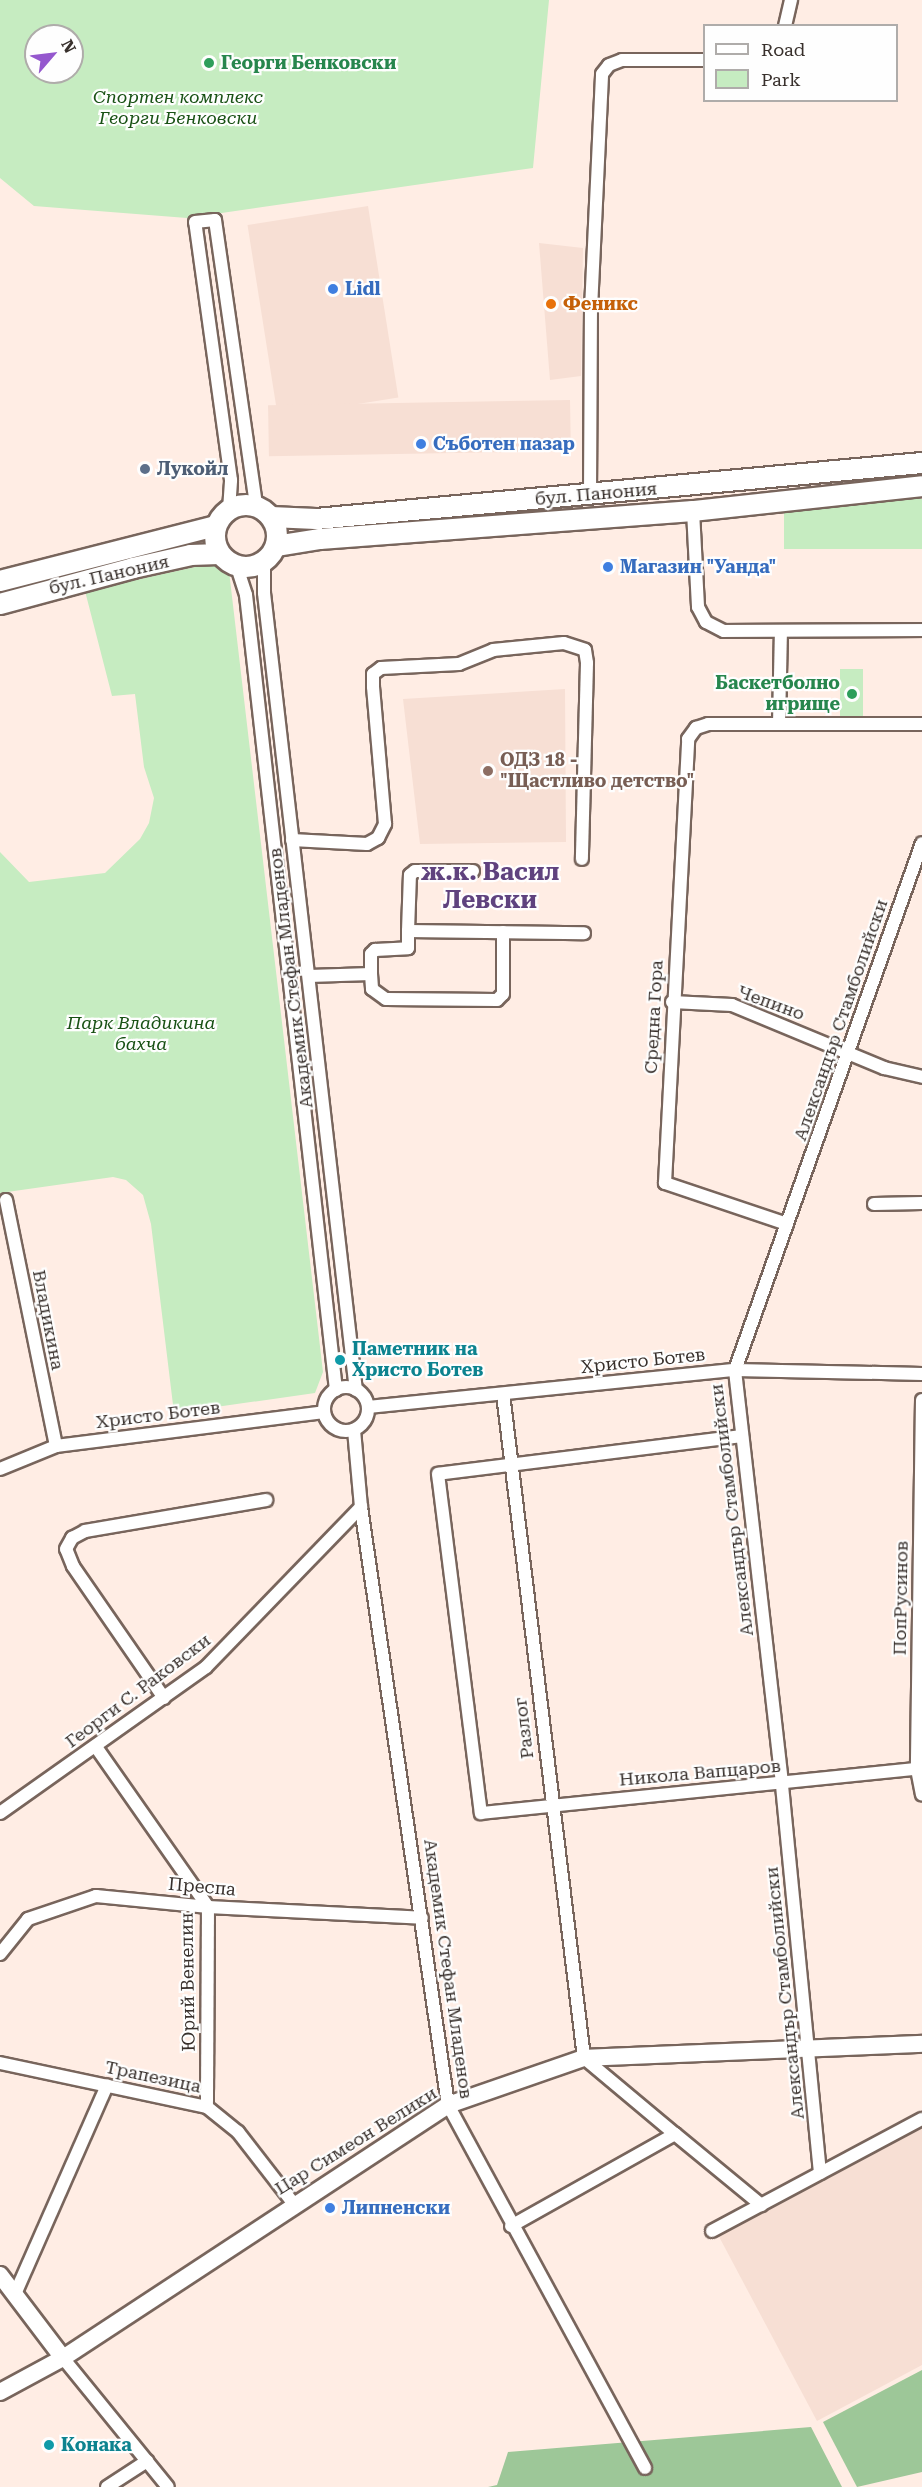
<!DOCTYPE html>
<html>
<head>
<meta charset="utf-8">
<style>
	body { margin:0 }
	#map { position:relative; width:922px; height:2487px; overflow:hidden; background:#ffede4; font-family:"Roboto Serif",serif }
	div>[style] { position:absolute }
	.built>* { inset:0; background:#f7dfd4; transform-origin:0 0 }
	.green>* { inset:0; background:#c6ecc1; transform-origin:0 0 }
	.forest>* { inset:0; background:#9dc798 }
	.roads { filter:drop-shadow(2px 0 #78655c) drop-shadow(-2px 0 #78655c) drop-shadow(0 2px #78655c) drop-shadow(0 -2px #78655c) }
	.street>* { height:12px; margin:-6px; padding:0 6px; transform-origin:6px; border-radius:6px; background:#fff }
	.street>.ring { margin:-6px; padding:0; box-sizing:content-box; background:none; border:12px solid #fff; border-radius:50% }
	.secondary>* { height:16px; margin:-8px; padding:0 8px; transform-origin:8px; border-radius:8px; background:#fff }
	.primary>* { height:20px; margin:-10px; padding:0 10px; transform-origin:10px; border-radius:10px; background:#fff }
	.primary>.ring { margin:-10px; padding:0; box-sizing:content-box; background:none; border:20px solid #fff; border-radius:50% }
	.dots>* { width:16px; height:16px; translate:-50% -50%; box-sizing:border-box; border:3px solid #fefefe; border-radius:50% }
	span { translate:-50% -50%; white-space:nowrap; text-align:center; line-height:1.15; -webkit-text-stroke:4.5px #fefefe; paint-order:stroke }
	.leisure-label { font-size:18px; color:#27864d; font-weight:700 }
	.left { translate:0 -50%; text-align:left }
	.right { translate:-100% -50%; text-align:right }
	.park-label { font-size:18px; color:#185114; font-style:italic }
	.shop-label { font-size:18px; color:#366cbe; font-weight:700 }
	.food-label { font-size:18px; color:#c56008; font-weight:700 }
	.service-label { font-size:18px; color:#4e5e75; font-weight:700 }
	.street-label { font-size:18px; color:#38302c }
	.education-label { font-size:18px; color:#785e54; font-weight:700 }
	.culture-label { font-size:18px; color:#0d838f; font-weight:700 }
	.district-label { font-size:24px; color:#5f427e; font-weight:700 }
	.legend { position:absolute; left:703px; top:24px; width:195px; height:78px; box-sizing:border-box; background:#fefefe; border:2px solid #afacaa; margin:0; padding:8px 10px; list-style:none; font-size:18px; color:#38302c }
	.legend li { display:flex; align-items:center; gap:12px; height:30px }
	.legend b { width:30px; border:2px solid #afacaa }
	.north { position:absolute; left:24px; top:24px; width:60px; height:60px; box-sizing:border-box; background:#fefefe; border:2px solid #afacaa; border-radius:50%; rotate:62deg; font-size:16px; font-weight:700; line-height:24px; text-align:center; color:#38302c }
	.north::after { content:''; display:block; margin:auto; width:21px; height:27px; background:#9558ce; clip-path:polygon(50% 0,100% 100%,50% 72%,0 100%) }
</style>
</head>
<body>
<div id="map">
	<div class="built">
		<div style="left:368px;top:206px;width:194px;height:122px;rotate:81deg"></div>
		<div style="clip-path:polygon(539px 243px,583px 248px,581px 376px,550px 380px)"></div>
		<div style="left:570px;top:400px;width:51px;height:302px;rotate:89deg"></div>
		<div style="clip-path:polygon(565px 689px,566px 842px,420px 844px,403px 699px)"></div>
		<div style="clip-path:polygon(922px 2118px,922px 2365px,817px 2421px,716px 2231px)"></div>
	</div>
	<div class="green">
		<div style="clip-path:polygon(evenodd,0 0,549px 0,533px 168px,187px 218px,34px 206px,0 178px,0 0,36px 36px,72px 36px,72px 72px,36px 72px,36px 36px)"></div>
		<div style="left:922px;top:499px;width:50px;height:138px;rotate:90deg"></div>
		<div style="clip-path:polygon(218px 562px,229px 571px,323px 1372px,315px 1393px,174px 1413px,151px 1224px,143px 1195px,126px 1180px,113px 1177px,0 1193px,0 852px,29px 882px,105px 873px,140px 839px,149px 823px,154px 798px,144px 767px,135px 694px,112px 696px,85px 591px)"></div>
		<div style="left:840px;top:669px;width:23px;height:50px"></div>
	</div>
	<div class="forest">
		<div style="clip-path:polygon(922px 2370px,922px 2472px,857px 2487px,823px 2422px)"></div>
		<div style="clip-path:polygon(811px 2427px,842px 2487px,488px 2487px,497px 2485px,508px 2452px)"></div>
	</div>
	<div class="roads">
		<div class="street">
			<div style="left:785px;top:26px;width:27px;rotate:-77deg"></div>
			<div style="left:590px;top:495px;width:186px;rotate:-89.7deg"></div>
			<div style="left:591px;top:309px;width:235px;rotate:-87.3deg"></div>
			<div style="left:602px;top:74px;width:11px;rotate:-52deg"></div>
			<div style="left:609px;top:65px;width:14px;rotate:-21deg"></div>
			<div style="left:622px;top:60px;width:82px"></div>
			<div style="left:229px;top:510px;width:30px;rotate:-86deg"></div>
			<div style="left:231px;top:480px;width:260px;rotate:-97.9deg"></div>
			<div style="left:195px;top:222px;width:20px;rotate:-6deg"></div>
			<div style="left:215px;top:220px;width:289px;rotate:81.8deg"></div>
			<div style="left:693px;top:511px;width:96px;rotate:87deg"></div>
			<div style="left:698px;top:607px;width:17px;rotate:62deg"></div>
			<div style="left:706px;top:622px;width:20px;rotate:27deg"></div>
			<div style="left:724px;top:631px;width:198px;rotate:-0.3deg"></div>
			<div style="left:264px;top:562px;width:31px;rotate:90deg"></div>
			<div style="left:264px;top:593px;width:802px;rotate:83.42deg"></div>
			<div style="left:237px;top:567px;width:29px;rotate:72deg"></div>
			<div style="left:246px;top:595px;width:800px;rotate:83.54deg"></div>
			<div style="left:779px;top:724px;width:93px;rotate:-88.8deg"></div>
			<div style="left:292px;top:840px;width:75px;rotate:3.1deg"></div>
			<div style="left:367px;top:844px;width:13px;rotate:-29deg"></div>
			<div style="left:378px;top:838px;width:16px;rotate:-63deg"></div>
			<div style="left:385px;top:824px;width:138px;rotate:-95deg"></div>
			<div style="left:373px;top:687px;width:13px;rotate:-90deg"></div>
			<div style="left:373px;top:674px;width:10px;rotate:-37deg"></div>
			<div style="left:381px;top:668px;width:78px;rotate:-2.9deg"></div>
			<div style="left:459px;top:664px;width:37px;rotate:-22deg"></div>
			<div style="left:493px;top:650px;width:71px;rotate:-5.6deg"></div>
			<div style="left:564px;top:643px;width:22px;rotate:18deg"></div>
			<div style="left:585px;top:650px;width:13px;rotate:81deg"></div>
			<div style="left:587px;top:663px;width:196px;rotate:91.5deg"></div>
			<div style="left:408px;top:931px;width:56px;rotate:-88deg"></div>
			<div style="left:410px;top:875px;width:6px;rotate:-39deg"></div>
			<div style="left:415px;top:871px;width:58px"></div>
			<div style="left:371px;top:974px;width:15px;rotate:86deg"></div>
			<div style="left:372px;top:989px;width:17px;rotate:36deg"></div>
			<div style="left:386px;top:999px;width:111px;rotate:0.5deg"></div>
			<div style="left:497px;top:1000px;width:8px;rotate:-45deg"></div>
			<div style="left:503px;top:994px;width:62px;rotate:-90deg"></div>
			<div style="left:309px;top:976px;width:62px;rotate:-1.8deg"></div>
			<div style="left:371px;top:974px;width:20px;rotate:-90deg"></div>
			<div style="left:371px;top:954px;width:6px;rotate:-45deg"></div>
			<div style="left:375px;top:950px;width:33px;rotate:-3deg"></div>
			<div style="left:408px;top:948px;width:17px;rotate:-90deg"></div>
			<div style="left:408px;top:931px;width:176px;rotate:0.7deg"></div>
			<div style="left:672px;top:1002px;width:60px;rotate:2.9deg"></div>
			<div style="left:732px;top:1005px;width:165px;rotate:22.5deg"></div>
			<div style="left:884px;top:1068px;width:39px;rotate:13deg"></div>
			<div style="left:6px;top:1200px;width:251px;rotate:78.5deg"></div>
			<div style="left:874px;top:1204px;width:48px;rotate:-1.2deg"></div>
			<div style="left:787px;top:1224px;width:129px;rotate:-161.4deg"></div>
			<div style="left:665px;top:1183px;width:445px;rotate:-87deg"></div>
			<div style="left:688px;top:739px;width:14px;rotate:-54deg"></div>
			<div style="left:696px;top:728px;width:13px;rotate:-18deg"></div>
			<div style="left:708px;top:724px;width:214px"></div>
			<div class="ring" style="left:324px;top:1387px;width:32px;height:32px"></div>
			<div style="left:503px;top:1394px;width:669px;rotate:83.04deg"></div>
			<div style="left:584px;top:2058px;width:119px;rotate:39.9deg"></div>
			<div style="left:675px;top:2134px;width:188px;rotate:150.7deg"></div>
			<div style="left:922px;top:1400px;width:369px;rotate:90.8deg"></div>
			<div style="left:917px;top:1769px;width:26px;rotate:79deg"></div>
			<div style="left:368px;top:1407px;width:369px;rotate:-5.8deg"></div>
			<div style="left:735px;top:1370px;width:187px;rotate:1.2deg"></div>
			<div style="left:354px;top:1430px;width:77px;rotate:84.8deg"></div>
			<div style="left:361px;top:1507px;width:604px;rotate:81.72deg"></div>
			<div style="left:448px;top:2105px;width:413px;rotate:61.5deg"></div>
			<div style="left:742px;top:1436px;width:306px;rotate:172.9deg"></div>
			<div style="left:438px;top:1474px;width:342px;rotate:82.8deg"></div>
			<div style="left:481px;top:1813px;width:443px;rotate:-5.8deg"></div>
			<div style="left:0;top:1469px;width:61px;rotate:-22.3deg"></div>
			<div style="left:56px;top:1446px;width:270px;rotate:-7.2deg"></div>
			<div style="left:164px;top:1698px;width:160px;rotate:-124.6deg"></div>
			<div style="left:73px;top:1566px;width:18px;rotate:-112deg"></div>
			<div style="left:66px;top:1549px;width:13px;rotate:-61deg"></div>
			<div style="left:72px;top:1538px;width:15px;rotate:-28deg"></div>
			<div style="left:85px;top:1531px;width:184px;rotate:-9.7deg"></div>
			<div style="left:96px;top:1747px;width:195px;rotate:55deg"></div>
			<div style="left:208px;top:1907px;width:200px;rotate:90.3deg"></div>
			<div style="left:0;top:1813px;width:252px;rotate:-35.3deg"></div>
			<div style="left:206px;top:1667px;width:223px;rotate:-45.9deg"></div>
			<div style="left:0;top:1954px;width:45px;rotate:-51.3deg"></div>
			<div style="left:28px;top:1919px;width:72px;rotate:-18.7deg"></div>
			<div style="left:96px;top:1896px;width:113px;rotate:5.6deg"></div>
			<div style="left:208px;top:1907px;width:214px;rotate:2.9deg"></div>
			<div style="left:0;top:2063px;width:212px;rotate:12deg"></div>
			<div style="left:207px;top:2107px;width:40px;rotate:39deg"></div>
			<div style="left:238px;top:2132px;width:90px;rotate:52.2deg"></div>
			<div style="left:675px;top:2134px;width:112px;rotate:39.5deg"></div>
			<div style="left:820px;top:2173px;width:392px;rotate:-95.6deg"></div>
			<div style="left:782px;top:1783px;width:416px;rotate:-96.5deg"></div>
			<div style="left:735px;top:1370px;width:559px;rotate:-70.46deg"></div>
			<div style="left:712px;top:2231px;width:238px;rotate:-28.1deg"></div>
			<div style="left:15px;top:2294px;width:228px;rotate:-66.2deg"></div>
			<div style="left:63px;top:2358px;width:166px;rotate:50.9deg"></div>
			<div style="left:107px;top:2487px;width:48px;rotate:-33deg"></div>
		</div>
		<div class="secondary">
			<div style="left:0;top:2275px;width:104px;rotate:52.8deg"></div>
			<div style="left:0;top:2392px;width:72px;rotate:-28.4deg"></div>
			<div style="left:63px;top:2358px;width:461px;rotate:-33.3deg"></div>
			<div style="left:448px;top:2105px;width:144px;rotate:-19.1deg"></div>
			<div style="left:584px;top:2058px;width:338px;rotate:-2.4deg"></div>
		</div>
		<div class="primary">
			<div class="ring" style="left:215px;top:505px;width:42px;height:42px"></div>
			<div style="left:271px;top:517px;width:45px;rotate:2.5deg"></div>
			<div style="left:316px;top:519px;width:609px;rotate:-5.28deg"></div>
			<div style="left:276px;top:546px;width:45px;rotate:-9deg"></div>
			<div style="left:320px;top:539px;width:374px;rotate:-4.3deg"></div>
			<div style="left:693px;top:511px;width:230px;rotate:-6.2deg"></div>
			<div style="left:0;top:581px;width:222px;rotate:-14.3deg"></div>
			<div style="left:0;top:604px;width:138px;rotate:-15.1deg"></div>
			<div style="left:133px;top:568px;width:59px;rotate:-12.6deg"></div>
			<div style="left:191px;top:555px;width:28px;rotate:-2deg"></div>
		</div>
	</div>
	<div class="dots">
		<div style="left:209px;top:63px;background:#2e9e5b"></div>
		<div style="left:333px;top:289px;background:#3f7fe0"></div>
		<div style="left:551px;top:304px;background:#e8710a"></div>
		<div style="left:421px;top:444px;background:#3f7fe0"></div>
		<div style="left:145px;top:469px;background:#5c6f8a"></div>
		<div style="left:608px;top:567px;background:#3f7fe0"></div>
		<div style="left:852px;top:694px;background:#2e9e5b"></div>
		<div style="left:488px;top:771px;background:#8d6e63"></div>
		<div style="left:340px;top:1360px;background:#0f9aa8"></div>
		<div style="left:330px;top:2208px;background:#3f7fe0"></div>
		<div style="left:49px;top:2445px;background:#0f9aa8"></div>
	</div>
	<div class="leisure-label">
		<span class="left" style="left:221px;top:63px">Георги Бенковски</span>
		<span class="right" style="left:840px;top:694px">Баскетболно<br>игрище</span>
	</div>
	<div class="park-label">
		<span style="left:178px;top:108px">Спортен комплекс<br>Георги Бенковски</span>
		<span style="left:141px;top:1034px">Парк Владикина<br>бахча</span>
	</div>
	<div class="shop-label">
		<span class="left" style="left:345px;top:289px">Lidl</span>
		<span class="left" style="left:433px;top:444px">Съботен пазар</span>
		<span class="left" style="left:620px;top:567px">Магазин "Уанда"</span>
		<span class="left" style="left:342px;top:2208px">Липненски</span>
	</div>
	<div class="food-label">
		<span class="left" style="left:563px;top:304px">Феникс</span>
	</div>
	<div class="service-label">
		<span class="left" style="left:157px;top:469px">Лукойл</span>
	</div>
	<div class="street-label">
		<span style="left:596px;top:494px;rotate:-5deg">бул. Панония</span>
		<span style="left:109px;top:575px;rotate:-13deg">бул. Панония</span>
		<span style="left:291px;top:978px;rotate:-97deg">Академик Стефан Младенов</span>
		<span style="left:771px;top:1003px;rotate:20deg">Чепино</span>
		<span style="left:654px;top:1017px;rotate:-87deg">Средна Гора</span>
		<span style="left:841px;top:1020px;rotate:-71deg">Александър Стамболийски</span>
		<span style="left:48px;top:1320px;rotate:79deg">Владикина</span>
		<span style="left:643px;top:1361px;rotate:-6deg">Христо Ботев</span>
		<span style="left:158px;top:1415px;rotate:-7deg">Христо Ботев</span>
		<span style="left:732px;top:1510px;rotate:-97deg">Александър Стамболийски</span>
		<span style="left:901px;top:1598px;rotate:-89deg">ПопРусинов</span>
		<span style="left:138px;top:1691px;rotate:-37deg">Георги С. Раковски</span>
		<span style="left:524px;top:1728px;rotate:-97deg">Разлог</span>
		<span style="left:700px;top:1773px;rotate:-5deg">Никола Вапцаров</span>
		<span style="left:202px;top:1887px;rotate:5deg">Преспа</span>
		<span style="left:448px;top:1969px;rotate:82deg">Академик Стефан Младенов</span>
		<span style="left:188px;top:1982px;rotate:-91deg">Юрий Венелин</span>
		<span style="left:785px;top:1993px;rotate:-96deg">Александър Стамболийски</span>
		<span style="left:153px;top:2077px;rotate:12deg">Трапезица</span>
		<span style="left:356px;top:2141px;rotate:-32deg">Цар Симеон Велики</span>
	</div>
	<div class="education-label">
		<span class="left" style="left:500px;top:771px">ОДЗ 18 -<br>"Щастливо детство"</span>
	</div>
	<div class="culture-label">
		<span class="left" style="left:352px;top:1360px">Паметник на<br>Христо Ботев</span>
		<span class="left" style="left:61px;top:2445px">Конака</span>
	</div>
	<div class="district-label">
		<span style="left:490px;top:887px">ж.к. Васил<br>Левски</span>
	</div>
	<ul class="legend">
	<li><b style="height:8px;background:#fff"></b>Road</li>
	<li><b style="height:16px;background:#c6ecc1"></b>Park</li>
	</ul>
	<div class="north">N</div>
</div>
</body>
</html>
